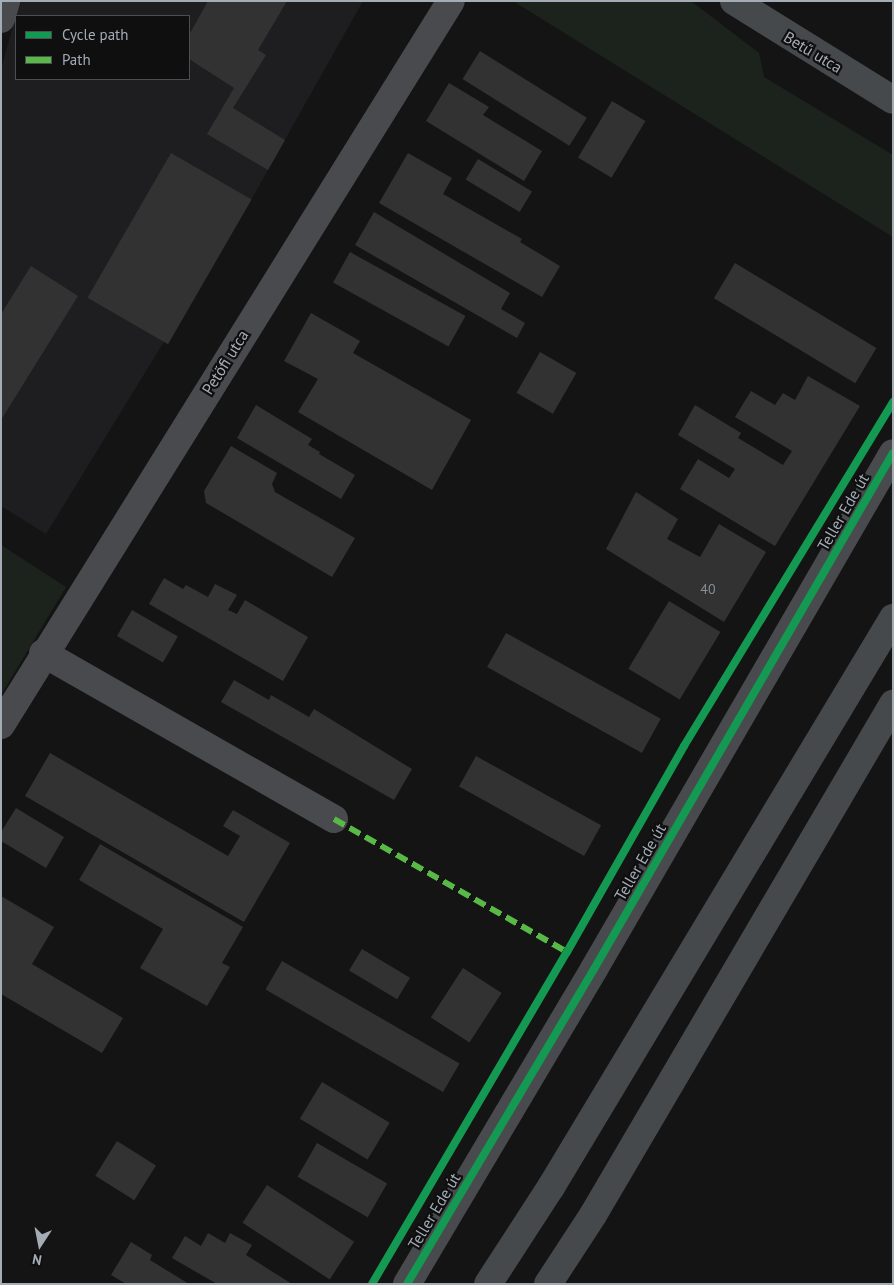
<!DOCTYPE html>
<html>
<head>
<meta charset="utf-8">
<style>
	body { margin:0 }
	#map { position:relative; width:894px; height:1285px; overflow:hidden; background:#141414; font-family:"PT Sans",sans-serif }
	div>[style] { position:absolute }
	.built>* { inset:0; background:#1e1e20 }
	.green>* { inset:0; background:#1c231d }
	.building>* { inset:0; background:#323233; transform-origin:0 0 }
	.minor>* { height:28px; margin:-14px; padding:0 14px; transform-origin:14px; border-radius:14px; background:#484a4d }
	.secondary>* { height:28px; margin:-14px; padding:0 14px; transform-origin:14px; border-radius:14px; background:#46494c }
	.quiet>* { height:6px; margin-top:-3px; transform-origin:0; background:repeating-linear-gradient(90deg,#58b947 0 12px,transparent 0 18px) }
	.cycleway>* { height:8px; margin:-4px; padding:0 4px; transform-origin:4px; border-radius:4px; background:#139951 }
	span { translate:-50% -50%; white-space:nowrap; text-align:center; line-height:1.15; -webkit-text-stroke:4.5px #0f0f10; paint-order:stroke }
	.number-label { font-size:14px; color:#888e95 }
	.number-label span { -webkit-text-stroke-width:0 }
	.street-label { font-size:16px; color:#a4acb6 }
	.frame { position:absolute; inset:0; border:2px solid #a4acb6; pointer-events:none }
	.legend { position:absolute; left:15px; top:15px; width:175px; height:65px; box-sizing:border-box; background:#0f0f10; border:1px solid #4b4e52; margin:0; padding:6px 9px; list-style:none; font-size:15px; color:#a4acb6 }
	.legend li { display:flex; align-items:center; gap:10px; height:25px }
	.legend b { width:25px; border:1px solid #4b4e52 }
	.north { position:absolute; left:15px; top:1220px; width:50px; height:50px; -webkit-text-stroke:4px #0f0f10; paint-order:stroke; rotate:191deg; font-size:14px; font-weight:700; line-height:20px; text-align:center; color:#a4acb6 }
	.north::after { content:''; display:block; margin:auto; width:18px; height:22px; background:#a4acb6; clip-path:polygon(50% 0,100% 100%,50% 72%,0 100%) }
</style>
</head>
<body>
<div id="map">
	<div class="built">
		<div style="clip-path:polygon(evenodd,20px 1px,363px 1px,251px 200px,46px 534px,1px 506px,1px 69px,20px 1px,16px 16px,189px 16px,189px 79px,16px 79px,16px 16px)"></div>
	</div>
	<div class="green">
		<div style="clip-path:polygon(513px 1px,691px 1px,759px 53px,764px 77px,893px 155px,893px 237px)"></div>
		<div style="clip-path:polygon(1px 545px,66px 587px,1px 695px)"></div>
	</div>
	<div class="building">
		<div style="clip-path:polygon(208px 1px,287px 1px,258px 50px,266px 55px,233px 108px,285px 140px,268px 170px,207px 134px,234px 88px,189px 59px,189px 35px)"></div>
		<div style="left:480px;top:51px;width:126px;height:33px;rotate:32deg"></div>
		<div style="clip-path:polygon(449px 83px,489px 107px,483px 115px,542px 151px,524px 181px,426px 121px)"></div>
		<div style="left:612px;top:101px;width:39px;height:66px;rotate:31deg"></div>
		<div style="left:171px;top:153px;width:93px;height:167px;rotate:30deg"></div>
		<div style="clip-path:polygon(408px 153px,452px 178px,443px 194px,522px 239px,520px 242px,560px 266px,542px 297px,379px 203px)"></div>
		<div style="left:478px;top:159px;width:63px;height:24px;rotate:31deg"></div>
		<div style="clip-path:polygon(374px 212px,510px 293px,501px 309px,525px 323px,517px 338px,355px 245px)"></div>
		<div style="left:350px;top:252px;width:132px;height:35px;rotate:29deg"></div>
		<div style="left:735px;top:263px;width:165px;height:41px;rotate:31deg"></div>
		<div style="clip-path:polygon(31px 266px,78px 296px,1px 420px,1px 314px)"></div>
		<div style="clip-path:polygon(311px 313px,360px 341px,353px 353px,471px 420px,432px 490px,298px 412px,318px 379px,284px 361px)"></div>
		<div style="left:540px;top:352px;width:42px;height:47px;rotate:30deg"></div>
		<div style="clip-path:polygon(808px 376px,860px 406px,775px 546px,680px 489px,698px 459px,729px 478px,735px 469px,678px 435px,695px 405px,741px 433px,738px 438px,783px 465px,792px 451px,735px 417px,751px 391px,775px 405px,783px 393px,795px 400px)"></div>
		<div style="clip-path:polygon(256px 405px,312px 439px,308px 445px,320px 452px,319px 454px,355px 475px,341px 499px,237px 438px)"></div>
		<div style="clip-path:polygon(231px 446px,277px 473px,272px 484px,275px 492px,355px 538px,332px 577px,206px 503px,204px 491px)"></div>
		<div style="clip-path:polygon(636px 492px,678px 519px,667px 539px,700px 557px,719px 524px,766px 552px,724px 622px,606px 549px)"></div>
		<div style="clip-path:polygon(164px 578px,183px 589px,186px 585px,208px 597px,215px 584px,237px 595px,228px 610px,237px 614px,245px 600px,308px 637px,283px 681px,149px 604px)"></div>
		<div style="left:669px;top:601px;width:60px;height:79px;rotate:31deg"></div>
		<div style="left:132px;top:610px;width:53px;height:30px;rotate:30deg"></div>
		<div style="left:506px;top:633px;width:177px;height:39px;rotate:29deg"></div>
		<div style="clip-path:polygon(234px 680px,269px 700px,271px 695px,309px 717px,314px 709px,412px 769px,394px 800px,221px 702px)"></div>
		<div style="clip-path:polygon(50px 753px,228px 856px,240px 836px,223px 826px,233px 810px,290px 843px,244px 922px,25px 796px)"></div>
		<div style="left:476px;top:756px;width:143px;height:35px;rotate:29deg"></div>
		<div style="clip-path:polygon(16px 808px,64px 837px,46px 868px,1px 841px,1px 832px)"></div>
		<div style="clip-path:polygon(100px 844px,243px 927px,222px 963px,230px 967px,207px 1006px,140px 968px,163px 929px,79px 880px)"></div>
		<div style="clip-path:polygon(1px 896px,54px 927px,32px 964px,123px 1018px,102px 1053px,1px 994px)"></div>
		<div style="left:362px;top:949px;width:56px;height:25px;rotate:31deg"></div>
		<div style="left:282px;top:961px;width:205px;height:33px;rotate:30deg"></div>
		<div style="left:463px;top:968px;width:46px;height:59px;rotate:33deg"></div>
		<div style="left:322px;top:1082px;width:79px;height:43px;rotate:31deg"></div>
		<div style="left:117px;top:1141px;width:46px;height:41px;rotate:32deg"></div>
		<div style="left:317px;top:1143px;width:81px;height:39px;rotate:30deg"></div>
		<div style="left:267px;top:1185px;width:104px;height:45px;rotate:33deg"></div>
		<div style="clip-path:polygon(208px 1233px,225px 1243px,230px 1233px,252px 1245px,246px 1255px,292px 1284px,217px 1284px,172px 1258px,185px 1236px,201px 1246px)"></div>
		<div style="clip-path:polygon(131px 1242px,152px 1255px,150px 1260px,189px 1284px,126px 1284px,111px 1275px)"></div>
	</div>
	<div class="minor">
		<div style="left:1px;top:19px;width:19px;rotate:-74deg"></div>
		<div style="left:43px;top:653px;width:335px;rotate:29.7deg"></div>
		<div style="left:1px;top:725px;width:852px;rotate:-58.14deg"></div>
		<div style="left:407px;top:1284px;width:366px;rotate:-59.3deg"></div>
		<div style="left:594px;top:969px;width:596px;rotate:-59.91deg"></div>
	</div>
	<div class="secondary">
		<div style="left:734px;top:1px;width:187px;rotate:31.9deg"></div>
		<div style="left:488px;top:1284px;width:116px;rotate:-57deg"></div>
		<div style="left:551px;top:1187px;width:664px;rotate:-58.99deg"></div>
		<div style="left:548px;top:1284px;width:82px;rotate:-56.9deg"></div>
		<div style="left:593px;top:1215px;width:593px;rotate:-59.58deg"></div>
	</div>
	<div class="quiet">
		<div style="left:334px;top:819px;width:268px;rotate:29.7deg"></div>
	</div>
	<div class="cycleway">
		<div style="left:372px;top:1284px;width:385px;rotate:-59.6deg"></div>
		<div style="left:567px;top:952px;width:237px;rotate:-60.4deg"></div>
		<div style="left:684px;top:746px;width:403px;rotate:-58.7deg"></div>
		<div style="left:407px;top:1284px;width:366px;rotate:-59.3deg"></div>
		<div style="left:594px;top:969px;width:596px;rotate:-59.91deg"></div>
	</div>
	<div class="number-label">
		<span style="left:708px;top:589px">40</span>
	</div>
	<div class="street-label">
		<span style="left:813px;top:52px;rotate:31deg">Betű utca</span>
		<span style="left:225px;top:362px;rotate:-58deg">Petőfi utca</span>
		<span style="left:843px;top:512px;rotate:-60deg">Teller Ede út</span>
		<span style="left:640px;top:862px;rotate:-60deg">Teller Ede út</span>
		<span style="left:434px;top:1211px;rotate:-59deg">Teller Ede út</span>
	</div>
	<div class="frame"></div>
	<ul class="legend">
	<li><b style="height:6px;background:#139951"></b>Cycle path</li>
	<li><b style="height:6px;background:#58b947"></b>Path</li>
	</ul>
	<div class="north">N</div>
</div>
</body>
</html>
